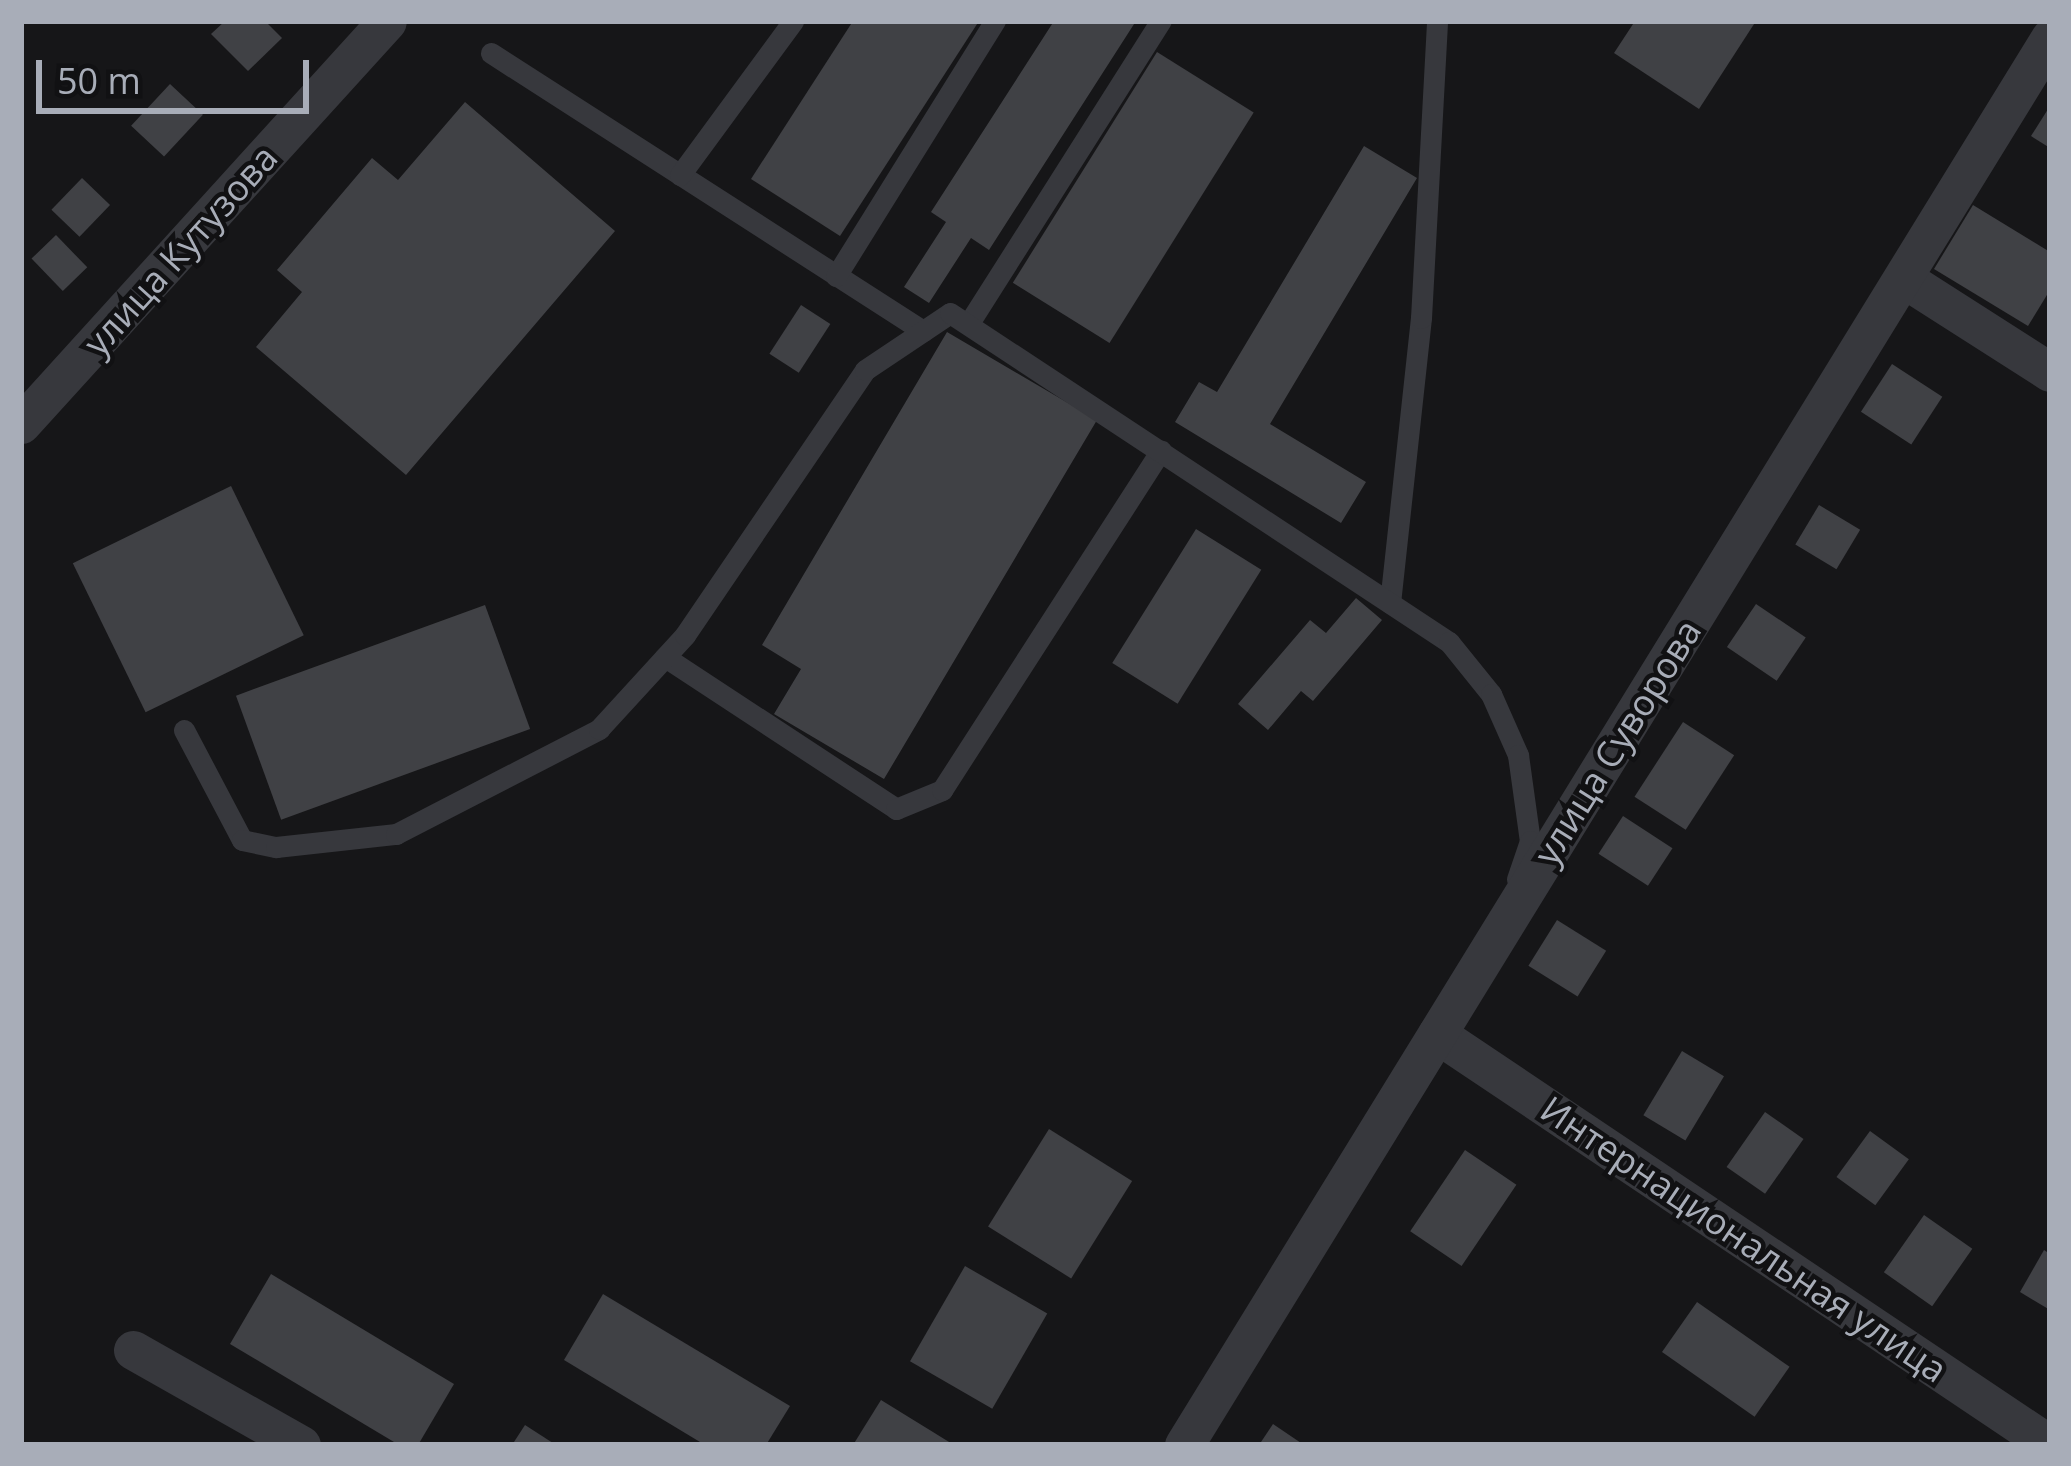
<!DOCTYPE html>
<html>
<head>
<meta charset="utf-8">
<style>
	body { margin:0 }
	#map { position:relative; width:2071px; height:1466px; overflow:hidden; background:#161618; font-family:"Open Sans",sans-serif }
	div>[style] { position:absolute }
	.building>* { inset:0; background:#404145; transform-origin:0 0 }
	.lane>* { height:21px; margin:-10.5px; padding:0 10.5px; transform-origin:10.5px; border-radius:10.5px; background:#37383d }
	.street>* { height:39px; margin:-19.5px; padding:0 19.5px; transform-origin:19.5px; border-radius:19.5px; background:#37383d }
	span { translate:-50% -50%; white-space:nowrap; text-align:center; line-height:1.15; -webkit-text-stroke:9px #111113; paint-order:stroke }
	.street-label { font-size:36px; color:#a8adb8 }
	.frame { position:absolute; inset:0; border:24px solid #a8adb8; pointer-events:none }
	.scale { position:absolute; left:36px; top:60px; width:273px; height:54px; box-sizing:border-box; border:6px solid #a8adb8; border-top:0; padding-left:15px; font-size:36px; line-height:42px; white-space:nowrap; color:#a8adb8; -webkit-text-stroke:9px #111113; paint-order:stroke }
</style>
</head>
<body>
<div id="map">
	<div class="building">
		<div style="clip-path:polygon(225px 21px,265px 21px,282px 38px,248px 71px,211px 34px)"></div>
		<div style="clip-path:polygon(853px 21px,979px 21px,840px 236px,751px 179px)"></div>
		<div style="clip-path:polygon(1054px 21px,1136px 21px,989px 250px,971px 238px,929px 303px,904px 287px,946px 222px,931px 212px)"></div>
		<div style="clip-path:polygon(1635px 21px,1756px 21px,1699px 109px,1614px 53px)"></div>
		<div style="left:1157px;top:52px;width:114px;height:272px;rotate:32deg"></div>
		<div style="left:170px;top:84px;width:45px;height:57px;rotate:43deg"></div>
		<div style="clip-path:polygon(465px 102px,615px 231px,406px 475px,256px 347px,302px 292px,277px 270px,372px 158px,398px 180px)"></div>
		<div style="clip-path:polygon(2050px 106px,2050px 148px,2031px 136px)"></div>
		<div style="clip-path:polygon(1364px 146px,1417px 178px,1270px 424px,1366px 482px,1341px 523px,1175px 422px,1199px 382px,1217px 392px)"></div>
		<div style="left:82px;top:178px;width:39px;height:44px;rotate:44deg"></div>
		<div style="clip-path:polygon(1973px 205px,2050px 252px,2050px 290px,2028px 326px,1934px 269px)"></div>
		<div style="left:56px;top:235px;width:45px;height:34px;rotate:46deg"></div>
		<div style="left:801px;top:305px;width:35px;height:58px;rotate:33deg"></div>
		<div style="clip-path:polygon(947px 332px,1097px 420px,884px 779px,774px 714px,801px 669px,762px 645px)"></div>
		<div style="left:1892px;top:364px;width:60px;height:57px;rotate:33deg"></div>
		<div style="left:231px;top:486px;width:166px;height:176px;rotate:64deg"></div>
		<div style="left:1819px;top:505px;width:48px;height:46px;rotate:31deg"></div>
		<div style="left:1196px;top:529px;width:77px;height:158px;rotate:32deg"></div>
		<div style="clip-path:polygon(1356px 598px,1382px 620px,1313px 701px,1301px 691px,1268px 730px,1238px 704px,1310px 620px,1326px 633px)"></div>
		<div style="left:1756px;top:604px;width:60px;height:52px;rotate:34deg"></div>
		<div style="left:485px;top:605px;width:132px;height:265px;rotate:70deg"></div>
		<div style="left:1683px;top:722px;width:61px;height:89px;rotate:33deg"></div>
		<div style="left:1623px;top:816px;width:59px;height:45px;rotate:33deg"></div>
		<div style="left:1557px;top:920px;width:58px;height:54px;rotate:32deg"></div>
		<div style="left:1682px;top:1051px;width:49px;height:75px;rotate:31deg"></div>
		<div style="left:1765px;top:1112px;width:47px;height:67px;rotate:35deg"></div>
		<div style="left:1049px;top:1129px;width:98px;height:115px;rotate:32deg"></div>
		<div style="left:1870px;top:1131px;width:48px;height:57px;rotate:36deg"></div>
		<div style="left:1465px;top:1150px;width:62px;height:98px;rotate:34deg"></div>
		<div style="left:1924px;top:1215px;width:59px;height:70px;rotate:35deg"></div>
		<div style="clip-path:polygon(2044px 1250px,2050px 1254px,2050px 1310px,2020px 1292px)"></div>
		<div style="left:965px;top:1266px;width:95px;height:110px;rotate:30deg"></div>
		<div style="clip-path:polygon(271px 1274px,454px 1384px,418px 1445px,399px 1445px,230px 1344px)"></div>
		<div style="clip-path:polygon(603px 1294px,790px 1406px,766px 1445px,705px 1445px,564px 1360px)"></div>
		<div style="left:1697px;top:1302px;width:113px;height:61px;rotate:35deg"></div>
		<div style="clip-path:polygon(881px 1400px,954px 1445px,853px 1445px)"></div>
		<div style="clip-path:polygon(1273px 1424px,1304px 1445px,1259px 1445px)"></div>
		<div style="clip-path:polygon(525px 1425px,556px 1445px,512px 1445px)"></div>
	</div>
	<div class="lane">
		<div style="left:491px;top:53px;width:514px;rotate:32.76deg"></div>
		<div style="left:680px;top:175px;width:191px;rotate:-53.7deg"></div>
		<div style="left:836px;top:276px;width:301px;rotate:-58.1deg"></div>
		<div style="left:969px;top:323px;width:358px;rotate:-57.6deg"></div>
		<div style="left:1390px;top:603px;width:287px;rotate:-83.8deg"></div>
		<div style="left:1421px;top:318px;width:297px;rotate:-86.9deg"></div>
		<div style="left:665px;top:657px;width:277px;rotate:33.3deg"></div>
		<div style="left:896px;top:809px;width:50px;rotate:-22.4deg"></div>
		<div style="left:942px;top:790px;width:404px;rotate:-57.2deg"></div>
		<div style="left:184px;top:730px;width:124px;rotate:62.2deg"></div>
		<div style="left:242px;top:840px;width:35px;rotate:12deg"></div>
		<div style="left:276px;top:847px;width:121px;rotate:-6.2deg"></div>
		<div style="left:396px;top:834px;width:229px;rotate:-27.3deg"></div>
		<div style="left:599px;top:729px;width:127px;rotate:-47.5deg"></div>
		<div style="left:685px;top:635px;width:320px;rotate:-55.8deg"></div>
		<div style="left:865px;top:370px;width:102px;rotate:-33.8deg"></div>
		<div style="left:950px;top:313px;width:598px;rotate:33.4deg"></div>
		<div style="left:1449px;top:642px;width:67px;rotate:51.1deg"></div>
		<div style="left:1491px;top:694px;width:67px;rotate:66.1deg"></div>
		<div style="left:1518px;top:755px;width:87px;rotate:82.1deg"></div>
		<div style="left:1530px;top:841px;width:40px;rotate:108.9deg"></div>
	</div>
	<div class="street">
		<div style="left:1903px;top:278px;width:174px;rotate:32.6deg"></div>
		<div style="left:21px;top:424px;width:544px;rotate:-47.75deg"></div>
		<div style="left:1437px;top:1034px;width:738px;rotate:33.84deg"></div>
		<div style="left:133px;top:1350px;width:193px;rotate:29.5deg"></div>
		<div style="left:1184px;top:1445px;width:1652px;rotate:-58.39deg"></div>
	</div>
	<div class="street-label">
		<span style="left:180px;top:250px;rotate:-48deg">улица Кутузова</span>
		<span style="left:1617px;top:742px;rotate:-58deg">улица Суворова</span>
		<span style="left:1744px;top:1239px;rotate:34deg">Интернациональная улица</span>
	</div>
	<div class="frame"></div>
	<div class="scale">50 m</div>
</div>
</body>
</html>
